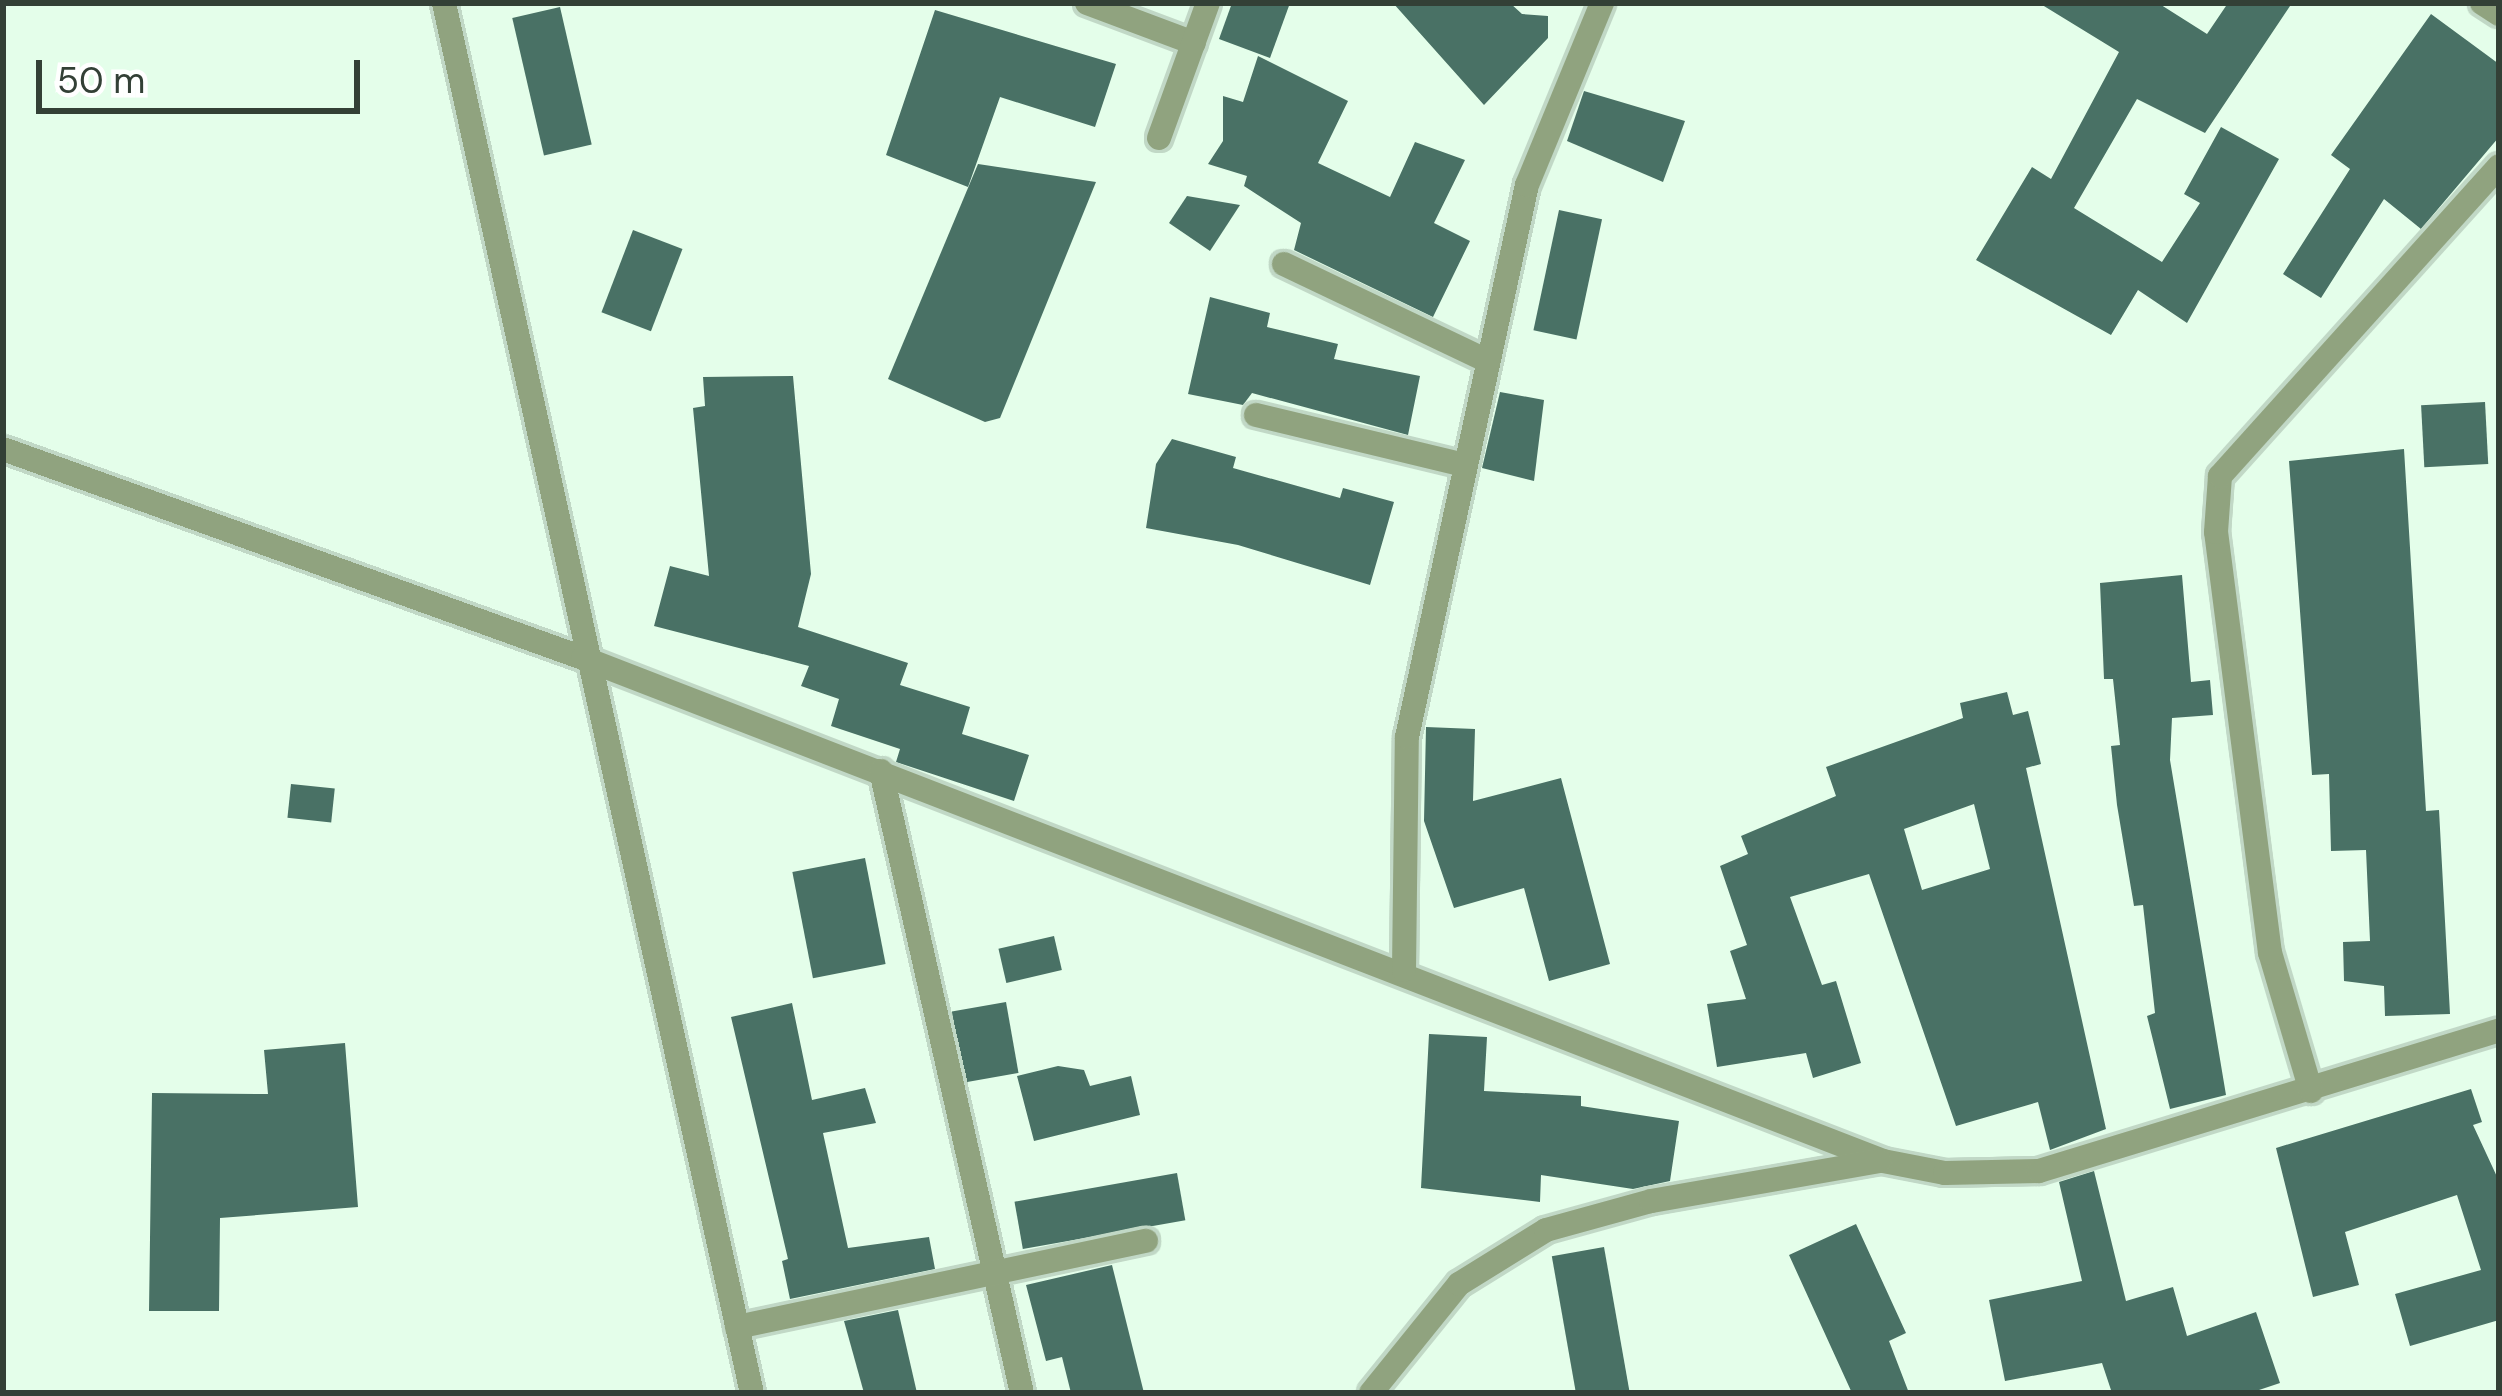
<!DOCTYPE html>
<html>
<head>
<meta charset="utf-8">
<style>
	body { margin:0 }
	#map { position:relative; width:2502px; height:1396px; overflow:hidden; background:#e4feea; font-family:"DM Sans",sans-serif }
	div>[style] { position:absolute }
	.building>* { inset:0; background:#497165; transform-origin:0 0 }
	.roads { filter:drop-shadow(3px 0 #c1d8c6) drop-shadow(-3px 0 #c1d8c6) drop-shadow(0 3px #c1d8c6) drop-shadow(0 -3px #c1d8c6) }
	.minor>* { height:24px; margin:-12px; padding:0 12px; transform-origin:12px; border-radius:12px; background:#90a37f }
	.tertiary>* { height:24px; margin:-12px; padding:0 12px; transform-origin:12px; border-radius:12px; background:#90a37f }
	span { translate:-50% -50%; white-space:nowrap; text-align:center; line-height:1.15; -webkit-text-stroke:12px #fff; paint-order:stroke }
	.frame { position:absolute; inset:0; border:6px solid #334036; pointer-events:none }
	.scale { position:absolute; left:36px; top:60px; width:324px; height:54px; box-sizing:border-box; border:6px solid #334036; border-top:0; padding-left:15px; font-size:36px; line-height:42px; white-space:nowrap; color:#334036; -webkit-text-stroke:9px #fff; paint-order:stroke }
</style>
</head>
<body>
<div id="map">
	<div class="building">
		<div style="clip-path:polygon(1232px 3px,1290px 3px,1270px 58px,1219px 39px)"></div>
		<div style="clip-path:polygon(1393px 3px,1510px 3px,1522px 14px,1548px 16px,1548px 38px,1484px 105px)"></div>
		<div style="clip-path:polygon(2039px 3px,2158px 3px,2207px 34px,2228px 3px,2292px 3px,2205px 133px,2137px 99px,2074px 208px,2162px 262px,2200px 203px,2184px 194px,2221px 127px,2279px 159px,2187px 323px,2138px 290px,2111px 335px,1976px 260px,2032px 167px,2051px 179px,2119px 52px)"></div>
		<div style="left:560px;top:7px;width:141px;height:49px;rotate:77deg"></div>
		<div style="clip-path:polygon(935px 10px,1116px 64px,1095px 127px,1000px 97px,968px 187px,886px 155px)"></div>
		<div style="clip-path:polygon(2431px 14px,2499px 64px,2499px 137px,2421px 229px,2384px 199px,2321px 298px,2283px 274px,2350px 169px,2331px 155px)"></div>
		<div style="clip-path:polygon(1258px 56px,1348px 101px,1318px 163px,1390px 197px,1415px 142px,1465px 160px,1434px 223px,1470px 241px,1433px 317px,1294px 250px,1301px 223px,1244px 186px,1247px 176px,1208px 164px,1223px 141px,1223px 96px,1243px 102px)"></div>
		<div style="clip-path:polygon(1584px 91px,1685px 121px,1663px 182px,1567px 141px)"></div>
		<div style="clip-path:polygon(978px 164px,1096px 182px,1000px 418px,985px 422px,888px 379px)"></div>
		<div style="clip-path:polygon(1187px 196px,1240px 205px,1210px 251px,1169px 223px)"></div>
		<div style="left:1559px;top:210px;width:44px;height:123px;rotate:12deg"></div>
		<div style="left:633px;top:230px;width:53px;height:88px;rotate:21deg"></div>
		<div style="clip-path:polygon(1210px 297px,1270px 313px,1267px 327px,1338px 344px,1334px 359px,1420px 376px,1408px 435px,1252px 393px,1243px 405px,1188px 394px)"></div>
		<div style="clip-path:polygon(793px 376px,811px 574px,798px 627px,908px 663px,900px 685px,970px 707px,962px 734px,1029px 755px,1014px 801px,896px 762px,900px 749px,831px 726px,839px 699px,801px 686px,809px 666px,654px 626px,670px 566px,709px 576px,693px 408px,705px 406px,703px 377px)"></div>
		<div style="clip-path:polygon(1500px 392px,1544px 400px,1534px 481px,1482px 468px)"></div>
		<div style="left:2485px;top:402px;width:62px;height:64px;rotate:87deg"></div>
		<div style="clip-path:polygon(1172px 439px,1236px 457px,1233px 468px,1340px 498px,1343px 488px,1394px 502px,1370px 585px,1238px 545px,1146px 528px,1156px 464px)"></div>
		<div style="clip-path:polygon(2404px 449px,2426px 811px,2439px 810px,2450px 1014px,2385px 1016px,2384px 986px,2344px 981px,2343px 942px,2370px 941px,2366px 850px,2331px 851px,2329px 774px,2312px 775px,2289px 461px)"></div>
		<div style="clip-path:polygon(2182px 575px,2191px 682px,2210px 680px,2213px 715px,2172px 718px,2170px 760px,2226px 1095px,2170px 1109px,2147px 1016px,2155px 1013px,2143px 905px,2134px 906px,2117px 805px,2111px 746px,2120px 745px,2113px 679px,2104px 679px,2100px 583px)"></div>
		<div style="clip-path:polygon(evenodd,2007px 692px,2013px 715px,2028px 711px,2041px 764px,2026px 768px,2106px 1129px,2050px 1150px,2038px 1102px,1956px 1126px,1869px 874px,1790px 897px,1822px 985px,1836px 981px,1861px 1063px,1813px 1078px,1806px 1053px,1717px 1067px,1707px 1004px,1746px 999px,1730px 951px,1747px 945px,1720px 866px,1748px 854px,1741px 836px,1836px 796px,1826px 767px,1963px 718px,1960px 703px,2007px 692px,1974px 804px,1990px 869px,1922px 890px,1904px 829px,1974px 804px)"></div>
		<div style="clip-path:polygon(1426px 727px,1475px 729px,1473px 801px,1561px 778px,1610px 964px,1549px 981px,1524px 888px,1454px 908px,1424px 821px)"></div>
		<div style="left:291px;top:784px;width:44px;height:34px;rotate:6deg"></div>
		<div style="left:865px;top:858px;width:108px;height:74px;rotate:79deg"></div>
		<div style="left:1054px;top:936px;width:35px;height:57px;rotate:77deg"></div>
		<div style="left:1006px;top:1002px;width:72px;height:55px;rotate:80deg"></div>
		<div style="clip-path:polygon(792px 1003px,812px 1100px,865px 1088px,876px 1123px,823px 1133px,848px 1248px,929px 1237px,935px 1269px,790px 1299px,782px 1261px,788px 1259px,731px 1017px)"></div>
		<div style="clip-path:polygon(1429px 1034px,1487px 1037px,1484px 1091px,1581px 1096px,1581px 1106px,1679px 1121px,1670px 1181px,1633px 1189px,1541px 1175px,1540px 1202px,1421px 1188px)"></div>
		<div style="clip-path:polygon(345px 1043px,358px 1207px,220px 1218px,219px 1311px,149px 1311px,152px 1093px,268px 1094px,264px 1050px)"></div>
		<div style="clip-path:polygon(1058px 1066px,1084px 1070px,1090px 1086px,1131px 1076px,1140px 1115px,1034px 1141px,1017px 1076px)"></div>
		<div style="clip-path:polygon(2471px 1089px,2482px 1122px,2473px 1125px,2499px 1181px,2499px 1320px,2410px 1346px,2395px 1294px,2481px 1270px,2457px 1195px,2345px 1232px,2359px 1285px,2313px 1297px,2276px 1148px)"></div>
		<div style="clip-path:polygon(2094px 1171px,2126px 1301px,2173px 1287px,2187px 1336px,2256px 1312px,2280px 1383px,2250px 1393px,2112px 1393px,2102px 1363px,2005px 1381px,1989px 1300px,2082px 1281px,2059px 1182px)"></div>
		<div style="left:1177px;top:1173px;width:48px;height:165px;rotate:80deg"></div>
		<div style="clip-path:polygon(1856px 1224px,1906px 1333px,1889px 1341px,1909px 1393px,1852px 1393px,1789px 1255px)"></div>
		<div style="left:1604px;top:1247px;width:148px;height:53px;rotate:80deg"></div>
		<div style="clip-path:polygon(1112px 1265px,1144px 1393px,1071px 1393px,1062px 1357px,1046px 1361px,1026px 1285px)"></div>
		<div style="clip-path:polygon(898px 1310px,917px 1393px,864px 1393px,844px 1321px)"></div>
	</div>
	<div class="roads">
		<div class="minor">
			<div style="left:1087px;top:3px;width:114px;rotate:20.5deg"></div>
			<div style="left:2482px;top:3px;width:20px;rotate:33deg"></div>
			<div style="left:1159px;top:138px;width:144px;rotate:-70.1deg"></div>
			<div style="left:1284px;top:264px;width:225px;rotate:25.5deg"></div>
			<div style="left:1256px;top:415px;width:214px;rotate:13.5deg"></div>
			<div style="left:3px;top:449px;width:617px;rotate:19.82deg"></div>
			<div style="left:583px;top:658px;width:1394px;rotate:21.15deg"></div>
			<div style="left:1883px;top:1161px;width:63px;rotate:11deg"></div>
			<div style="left:1945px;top:1173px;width:94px;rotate:-1.2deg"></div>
			<div style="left:2039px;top:1171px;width:481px;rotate:-17deg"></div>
			<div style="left:881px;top:771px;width:638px;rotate:77.23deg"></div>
			<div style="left:1404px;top:970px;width:233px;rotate:-89.3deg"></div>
			<div style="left:1407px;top:737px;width:565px;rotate:-77.74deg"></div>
			<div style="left:1527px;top:185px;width:197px;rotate:-67.6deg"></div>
			<div style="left:2311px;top:1091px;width:144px;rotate:-106.5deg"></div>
			<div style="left:2270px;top:953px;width:424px;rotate:-97.3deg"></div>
			<div style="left:2216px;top:532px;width:56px;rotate:-85.9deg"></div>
			<div style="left:2220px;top:476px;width:417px;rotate:-48deg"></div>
			<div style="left:737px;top:1327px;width:418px;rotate:-11.9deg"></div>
			<div style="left:1371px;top:1393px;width:140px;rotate:-51.1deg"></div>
			<div style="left:1459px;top:1284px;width:102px;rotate:-31.8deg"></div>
			<div style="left:1546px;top:1230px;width:109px;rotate:-15.4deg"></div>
			<div style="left:1651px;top:1201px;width:232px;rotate:-9.9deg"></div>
		</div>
		<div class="tertiary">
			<div style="left:444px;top:3px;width:1424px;rotate:77.51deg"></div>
		</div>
	</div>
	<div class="frame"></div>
	<div class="scale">50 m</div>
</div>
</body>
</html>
